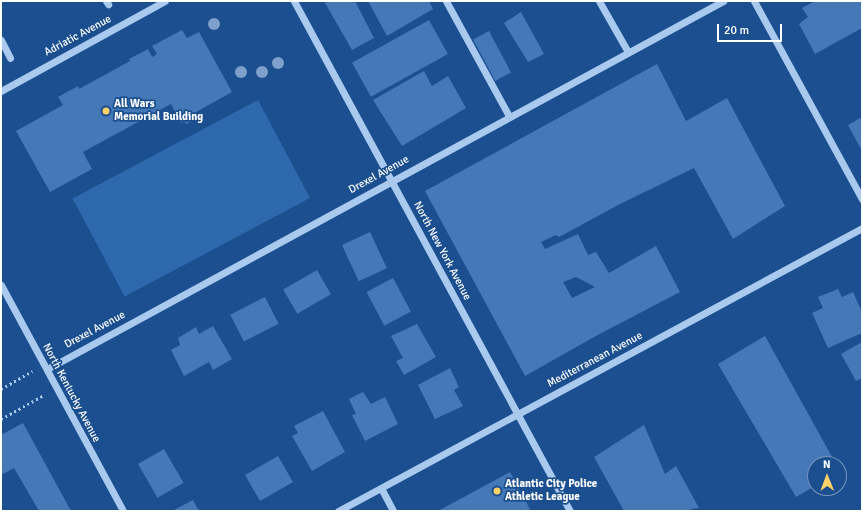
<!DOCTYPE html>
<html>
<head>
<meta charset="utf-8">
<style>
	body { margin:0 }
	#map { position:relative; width:863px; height:512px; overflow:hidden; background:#1b4f8f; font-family:Signika,sans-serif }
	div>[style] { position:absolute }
	.green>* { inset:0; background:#2e69ad; transform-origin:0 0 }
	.building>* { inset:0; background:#4478b7; transform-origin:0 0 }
	.path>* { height:2.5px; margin-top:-1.25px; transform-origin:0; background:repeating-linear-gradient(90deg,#a9c9ee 0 2px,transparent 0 5px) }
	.minor>* { height:7px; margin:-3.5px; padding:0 3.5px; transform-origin:3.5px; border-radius:3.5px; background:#a9c9ee }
	.trees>* { width:12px; height:12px; margin:-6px; border-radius:50%; background:#7ea0ca }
	.dots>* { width:11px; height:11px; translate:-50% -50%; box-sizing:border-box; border:2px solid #1b4f8f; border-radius:50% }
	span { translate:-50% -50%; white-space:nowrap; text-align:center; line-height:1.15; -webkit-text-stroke:3.5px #1b4f8f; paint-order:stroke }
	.street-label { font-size:11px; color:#fff }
	.poi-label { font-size:11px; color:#fff; font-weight:700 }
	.left { translate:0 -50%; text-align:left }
	.frame { position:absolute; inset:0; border:2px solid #fff; pointer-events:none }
	.north { position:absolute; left:807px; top:456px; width:40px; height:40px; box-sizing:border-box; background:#1b4f8f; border:1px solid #7695bc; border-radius:50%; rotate:359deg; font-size:11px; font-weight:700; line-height:16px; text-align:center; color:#fff }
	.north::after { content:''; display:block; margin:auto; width:14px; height:18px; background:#ffd166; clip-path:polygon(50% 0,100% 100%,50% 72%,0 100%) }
	.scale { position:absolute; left:717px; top:24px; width:65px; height:18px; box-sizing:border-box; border:2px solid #fff; border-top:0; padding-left:5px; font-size:12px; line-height:14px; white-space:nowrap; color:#fff; -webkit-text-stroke:3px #1b4f8f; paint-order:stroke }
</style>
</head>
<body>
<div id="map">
	<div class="green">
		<div style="left:258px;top:100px;width:111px;height:210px;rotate:62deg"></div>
	</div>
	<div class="building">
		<div style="clip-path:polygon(324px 1px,355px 1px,374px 38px,352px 50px)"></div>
		<div style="clip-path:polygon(368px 1px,429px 1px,433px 9px,387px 36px)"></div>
		<div style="clip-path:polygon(815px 1px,862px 1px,862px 28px,815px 54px,799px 24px,808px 17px,802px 8px)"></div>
		<div style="clip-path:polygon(521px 12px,544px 54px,528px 62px,504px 23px)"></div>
		<div style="left:429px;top:20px;width:39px;height:88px;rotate:61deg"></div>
		<div style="clip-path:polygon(182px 30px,187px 38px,199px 32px,232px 92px,189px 116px,192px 121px,186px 124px,184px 121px,181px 123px,171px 104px,83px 152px,92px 169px,50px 192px,16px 131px,63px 105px,58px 97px,78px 86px,79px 89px,130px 61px,129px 59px,148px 49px,152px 57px,157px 54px,152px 46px)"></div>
		<div style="left:489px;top:31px;width:47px;height:18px;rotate:62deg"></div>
		<div style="clip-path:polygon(evenodd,657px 64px,686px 121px,727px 98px,785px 206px,733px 239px,694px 168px,620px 204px,559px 237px,556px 235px,541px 242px,545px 249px,578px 234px,588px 255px,596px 252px,609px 273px,656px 246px,680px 292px,594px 337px,525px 376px,425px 191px,657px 64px,576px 277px,595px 287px,572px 298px,563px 282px,576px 277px)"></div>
		<div style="clip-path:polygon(424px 71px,432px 86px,448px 76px,466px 108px,402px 146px,373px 100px)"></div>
		<div style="clip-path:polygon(862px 117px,862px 151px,848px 125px)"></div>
		<div style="left:370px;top:232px;width:40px;height:31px;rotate:65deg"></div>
		<div style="left:317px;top:270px;width:28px;height:39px;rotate:60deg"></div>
		<div style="left:393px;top:278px;width:38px;height:30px;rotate:62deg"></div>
		<div style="clip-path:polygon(838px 289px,842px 297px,853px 292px,862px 312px,862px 333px,828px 348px,812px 313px,823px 308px,818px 297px)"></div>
		<div style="left:265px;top:297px;width:30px;height:39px;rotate:63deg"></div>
		<div style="clip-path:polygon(417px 324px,436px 357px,404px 375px,396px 361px,403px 358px,391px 336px)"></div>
		<div style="clip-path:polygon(213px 326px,232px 359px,213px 370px,209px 362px,184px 376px,171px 350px,180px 345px,178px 338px,196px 327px,199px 334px)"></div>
		<div style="clip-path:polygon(765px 336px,836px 464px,815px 464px,815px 486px,796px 497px,718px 364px)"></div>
		<div style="clip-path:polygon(862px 342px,862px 378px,856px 381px,841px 354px)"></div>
		<div style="clip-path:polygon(450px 368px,459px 387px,454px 390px,463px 406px,435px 419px,418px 385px)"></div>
		<div style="clip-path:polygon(363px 392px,371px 404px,385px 397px,398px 424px,365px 441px,352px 415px,356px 414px,349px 399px)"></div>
		<div style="clip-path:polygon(323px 411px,345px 452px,312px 471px,292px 436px,298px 433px,294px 426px)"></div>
		<div style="clip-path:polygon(23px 423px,71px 511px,39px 511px,14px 468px,1px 475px,1px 435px)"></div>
		<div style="clip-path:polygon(644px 425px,665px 474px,676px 466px,699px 508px,691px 509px,692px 511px,624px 511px,594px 457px)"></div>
		<div style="left:164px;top:449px;width:39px;height:30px;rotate:60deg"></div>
		<div style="left:278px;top:456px;width:30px;height:38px;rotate:60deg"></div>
		<div style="clip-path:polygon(510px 472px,531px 511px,438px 511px)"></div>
		<div style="clip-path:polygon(193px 500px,199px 511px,172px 511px)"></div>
	</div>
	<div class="path">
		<div style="left:1px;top:389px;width:36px;rotate:-30deg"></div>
		<div style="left:1px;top:419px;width:49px;rotate:-29.2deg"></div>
	</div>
	<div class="minor">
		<div style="left:106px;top:1px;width:4px;rotate:56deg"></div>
		<div style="left:294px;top:1px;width:580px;rotate:61.58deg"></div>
		<div style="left:446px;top:1px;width:131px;rotate:61.3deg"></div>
		<div style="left:599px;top:1px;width:59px;rotate:60.4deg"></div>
		<div style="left:754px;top:1px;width:226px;rotate:61.4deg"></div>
		<div style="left:1px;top:40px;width:20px;rotate:63deg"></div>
		<div style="left:1px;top:91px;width:187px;rotate:-28.8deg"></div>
		<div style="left:1px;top:285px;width:257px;rotate:61.6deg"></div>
		<div style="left:47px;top:369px;width:770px;rotate:-28.56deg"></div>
		<div style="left:381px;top:488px;width:26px;rotate:62deg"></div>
		<div style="left:338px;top:511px;width:596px;rotate:-28.37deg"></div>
	</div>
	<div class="trees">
		<div style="left:214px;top:24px"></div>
		<div style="left:278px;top:63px"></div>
		<div style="left:241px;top:72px"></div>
		<div style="left:262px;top:72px"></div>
	</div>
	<div class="dots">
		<div style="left:106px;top:111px;background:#ffd166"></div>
		<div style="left:497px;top:491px;background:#ffd166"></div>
	</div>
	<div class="street-label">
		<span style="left:78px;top:36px;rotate:-28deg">Adriatic Avenue</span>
		<span style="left:379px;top:175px;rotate:-29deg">Drexel Avenue</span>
		<span style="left:442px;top:251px;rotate:62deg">North New York Avenue</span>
		<span style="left:95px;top:330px;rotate:-28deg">Drexel Avenue</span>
		<span style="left:595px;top:360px;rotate:-28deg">Mediterranean Avenue</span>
		<span style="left:71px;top:393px;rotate:62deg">North Kentucky Avenue</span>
	</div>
	<div class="poi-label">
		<span class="left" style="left:114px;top:111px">All Wars<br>Memorial Building</span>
		<span class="left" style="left:505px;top:491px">Atlantic City Police<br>Athletic League</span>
	</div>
	<div class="frame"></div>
	<div class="north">N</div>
	<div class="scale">20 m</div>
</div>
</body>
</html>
